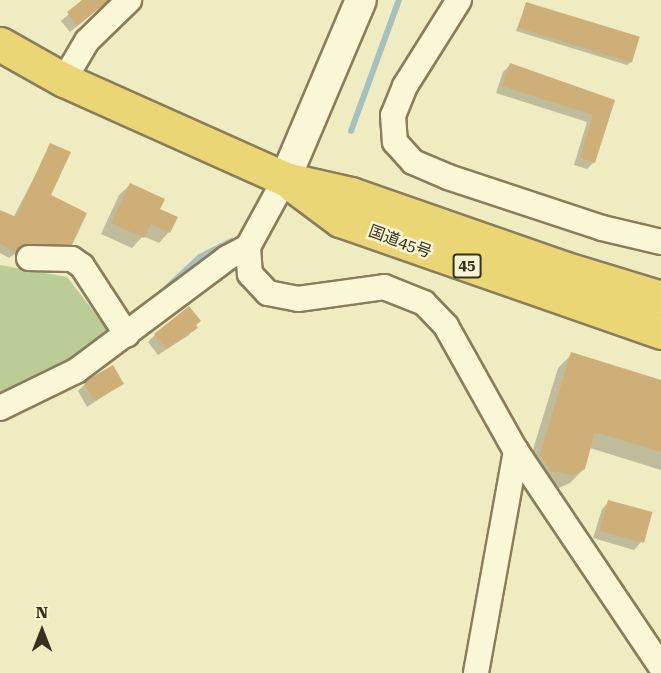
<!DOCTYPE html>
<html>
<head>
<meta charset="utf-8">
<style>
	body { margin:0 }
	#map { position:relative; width:661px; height:673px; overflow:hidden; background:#efecc2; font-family:"Roboto Serif","Noto Sans JP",serif }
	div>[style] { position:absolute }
	.green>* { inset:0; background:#bacd96 }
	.shadow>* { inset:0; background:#0003 }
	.stream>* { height:6px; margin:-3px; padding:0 3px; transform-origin:3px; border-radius:3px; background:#a5c1bf }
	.building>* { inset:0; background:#ceaf77; transform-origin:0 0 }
	.roads { filter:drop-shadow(2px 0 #897e59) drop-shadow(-2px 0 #897e59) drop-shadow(0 2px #897e59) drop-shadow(0 -2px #897e59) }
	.minor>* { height:24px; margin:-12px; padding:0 12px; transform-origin:12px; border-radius:12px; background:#f9f7d6 }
	.tertiary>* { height:30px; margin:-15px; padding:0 15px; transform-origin:15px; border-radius:15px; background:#f9f7d6 }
	.trunk>* { height:33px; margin:-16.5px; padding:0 16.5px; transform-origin:16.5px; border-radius:16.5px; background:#ead675 }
	span { translate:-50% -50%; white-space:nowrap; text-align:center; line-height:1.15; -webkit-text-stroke:5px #f6f4d2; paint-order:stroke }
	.shield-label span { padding:2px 4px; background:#f6f4d2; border:2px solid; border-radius:4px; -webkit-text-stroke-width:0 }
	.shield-label { font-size:15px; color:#38311d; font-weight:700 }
	.street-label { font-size:16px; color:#38311d }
	.north { position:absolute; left:12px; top:601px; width:60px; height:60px; -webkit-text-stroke:4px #f6f4d2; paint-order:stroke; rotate:0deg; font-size:16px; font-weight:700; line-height:24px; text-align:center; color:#38311d }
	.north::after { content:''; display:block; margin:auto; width:21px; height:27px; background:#38311d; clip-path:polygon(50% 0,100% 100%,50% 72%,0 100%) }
</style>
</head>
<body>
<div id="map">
	<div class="green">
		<div style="clip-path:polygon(0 265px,67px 277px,109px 331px,69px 361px,0 393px)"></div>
	</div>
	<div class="shadow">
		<div style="clip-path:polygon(85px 0,109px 0,70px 32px,61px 21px)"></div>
		<div style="clip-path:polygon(526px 4px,631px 62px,627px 65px,516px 31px)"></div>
		<div style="clip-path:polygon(510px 65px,613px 101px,594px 162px,587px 169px,574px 165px,587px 122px,496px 93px,503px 72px)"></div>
		<div style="clip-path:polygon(51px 145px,49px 196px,70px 244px,63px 251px,21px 250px,9px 258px,0 253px,0 212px,13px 218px)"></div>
		<div style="clip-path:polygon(130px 185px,158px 209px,169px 232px,159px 243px,143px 236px,132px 248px,101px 234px,119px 195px)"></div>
		<div style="clip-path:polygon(194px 326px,189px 335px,158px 355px,148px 342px,155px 335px)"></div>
		<div style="clip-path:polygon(572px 354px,661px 381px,661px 470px,590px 448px,584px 469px,570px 483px,559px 488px,537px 484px,527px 469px,558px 368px)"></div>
		<div style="clip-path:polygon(85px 384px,122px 384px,87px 407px,78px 391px)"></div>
		<div style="clip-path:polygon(609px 502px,641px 542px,634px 550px,593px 538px,602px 509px)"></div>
	</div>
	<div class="stream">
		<div style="left:351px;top:131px;width:140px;rotate:-69.9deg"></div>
		<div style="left:158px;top:296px;width:57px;rotate:-42.9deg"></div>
		<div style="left:200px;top:257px;width:35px;rotate:-27deg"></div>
	</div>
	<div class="building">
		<div style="clip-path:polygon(82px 0,109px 0,77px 26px,67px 12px)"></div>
		<div style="left:526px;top:2px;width:119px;height:27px;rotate:17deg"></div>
		<div style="clip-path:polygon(510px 63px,615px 100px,595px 163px,580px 158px,593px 115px,502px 86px)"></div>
		<div style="clip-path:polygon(50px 143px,71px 152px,51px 195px,87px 213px,72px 245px,29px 244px,16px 252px,0 244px,0 210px,16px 217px)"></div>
		<div style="clip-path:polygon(130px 183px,165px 199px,160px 209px,178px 217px,170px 233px,151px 224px,144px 238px,111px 223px)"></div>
		<div style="clip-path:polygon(189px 306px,201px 321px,196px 325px,198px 328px,166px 349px,154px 334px)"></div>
		<div style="clip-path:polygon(571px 352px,661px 380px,661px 452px,595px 432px,585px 469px,573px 475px,550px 471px,540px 454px)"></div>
		<div style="left:113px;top:365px;width:22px;height:34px;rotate:60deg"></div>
		<div style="left:608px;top:500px;width:46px;height:32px;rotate:15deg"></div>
	</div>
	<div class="roads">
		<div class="minor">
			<div style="left:459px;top:0;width:102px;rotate:122.1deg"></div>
			<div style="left:405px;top:86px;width:31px;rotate:112deg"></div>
			<div style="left:393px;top:115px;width:27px;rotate:86deg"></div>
			<div style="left:395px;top:142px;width:27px;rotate:48deg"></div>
			<div style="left:413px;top:162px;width:38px;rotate:23deg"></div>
			<div style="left:448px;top:177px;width:162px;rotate:18.3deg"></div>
			<div style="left:602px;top:228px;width:61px;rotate:13.3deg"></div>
			<div style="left:64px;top:80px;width:45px;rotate:-59.5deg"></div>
			<div style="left:87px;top:41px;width:59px;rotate:-44.3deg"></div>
			<div style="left:285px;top:179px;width:77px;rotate:118.6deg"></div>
			<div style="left:248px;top:247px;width:27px;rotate:86deg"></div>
			<div style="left:250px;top:274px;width:26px;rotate:47deg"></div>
			<div style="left:268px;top:293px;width:31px;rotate:11deg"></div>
			<div style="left:298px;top:299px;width:87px;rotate:-7.9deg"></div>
			<div style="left:384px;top:287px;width:43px;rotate:21.8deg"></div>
			<div style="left:424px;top:303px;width:32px;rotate:46deg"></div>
			<div style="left:446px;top:326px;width:143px;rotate:60.8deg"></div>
			<div style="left:516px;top:451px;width:260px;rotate:56.1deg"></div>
			<div style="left:29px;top:258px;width:43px;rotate:1.3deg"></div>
			<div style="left:72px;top:259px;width:12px;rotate:35deg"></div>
			<div style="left:82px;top:266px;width:82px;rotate:56.9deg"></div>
			<div style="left:0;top:408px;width:85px;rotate:-26deg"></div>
			<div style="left:76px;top:371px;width:189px;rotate:-36.8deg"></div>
			<div style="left:227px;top:258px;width:24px;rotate:-28deg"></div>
			<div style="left:476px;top:673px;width:226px;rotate:-79.8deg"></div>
		</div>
		<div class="tertiary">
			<div style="left:285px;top:179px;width:194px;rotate:-67deg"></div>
		</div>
		<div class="trunk">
			<div style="left:0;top:44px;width:73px;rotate:29.4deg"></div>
			<div style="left:64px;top:80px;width:242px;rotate:24.1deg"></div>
			<div style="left:285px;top:179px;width:68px;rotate:12.8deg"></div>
			<div style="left:351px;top:194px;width:225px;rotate:19.2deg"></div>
			<div style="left:563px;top:268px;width:102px;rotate:17deg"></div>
			<div style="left:293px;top:185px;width:59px;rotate:36.7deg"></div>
			<div style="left:340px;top:220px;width:340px;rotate:19.2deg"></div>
		</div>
	</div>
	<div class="shield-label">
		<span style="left:467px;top:266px">45</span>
	</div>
	<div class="street-label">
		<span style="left:400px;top:242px;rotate:20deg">国道45号</span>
	</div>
	<div class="north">N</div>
</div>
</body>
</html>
